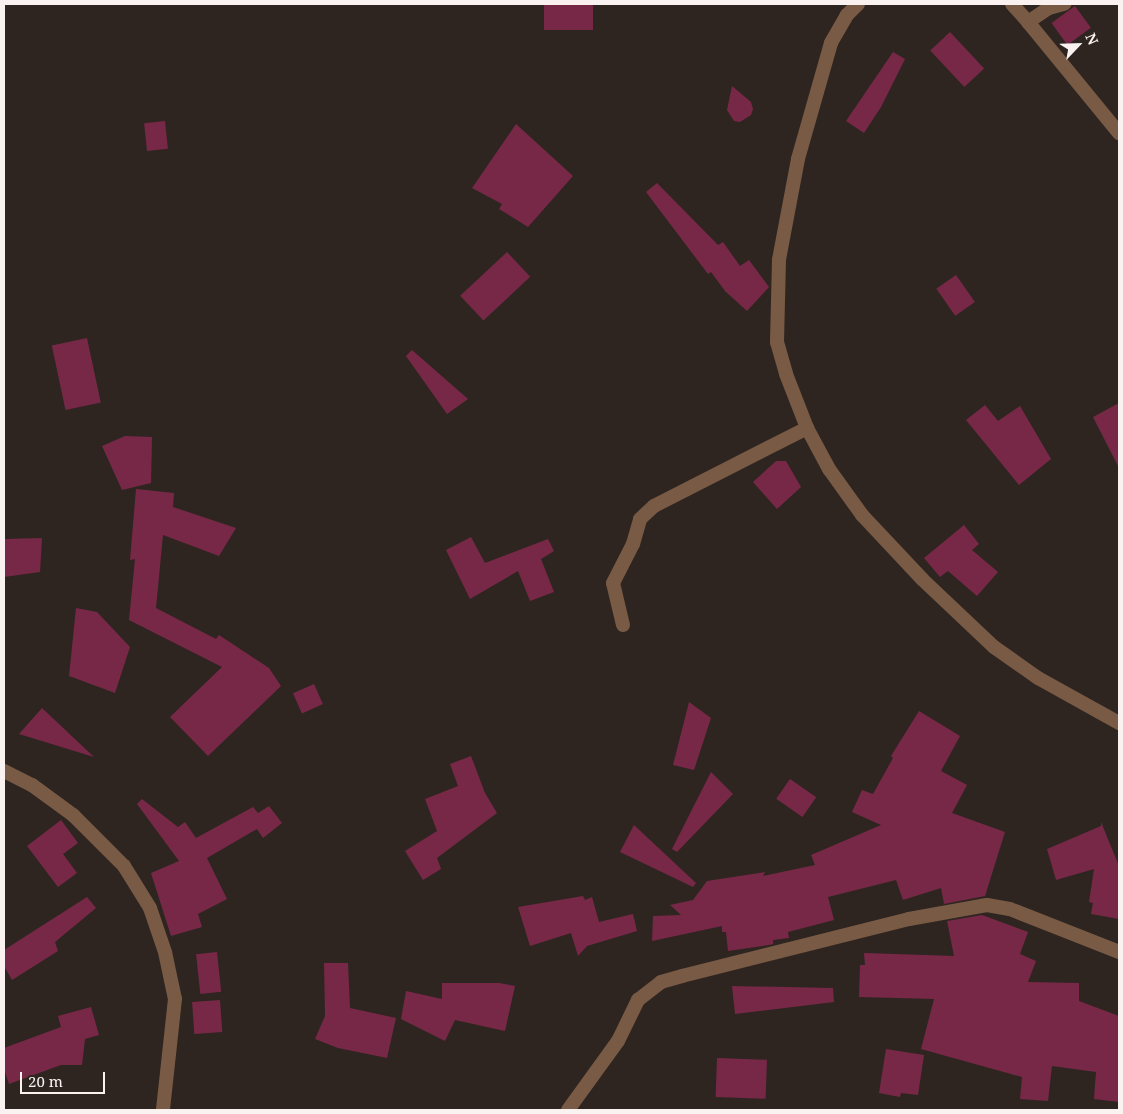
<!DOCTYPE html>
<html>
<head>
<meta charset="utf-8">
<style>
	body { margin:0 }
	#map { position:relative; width:1123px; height:1114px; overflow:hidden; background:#2e2521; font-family:"Noto Serif",serif }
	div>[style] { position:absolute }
	.building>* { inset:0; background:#782847; transform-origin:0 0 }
	.minor>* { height:14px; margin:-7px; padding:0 7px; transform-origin:7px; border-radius:7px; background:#795a45 }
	span { translate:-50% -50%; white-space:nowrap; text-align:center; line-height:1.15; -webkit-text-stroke:4px #2e2521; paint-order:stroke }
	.frame { position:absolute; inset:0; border:5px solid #f9f2f0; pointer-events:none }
	.north { position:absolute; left:1053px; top:20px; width:50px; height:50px; -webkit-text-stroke:4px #2e2521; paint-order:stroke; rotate:66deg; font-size:14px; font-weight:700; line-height:20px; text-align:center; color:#f9f2f0 }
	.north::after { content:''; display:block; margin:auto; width:18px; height:22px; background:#f9f2f0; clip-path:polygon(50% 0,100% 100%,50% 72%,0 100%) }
	.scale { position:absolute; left:20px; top:1072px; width:85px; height:22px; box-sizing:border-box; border:2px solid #f9f2f0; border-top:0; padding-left:6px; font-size:15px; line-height:18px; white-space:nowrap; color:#f9f2f0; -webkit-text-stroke:4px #2e2521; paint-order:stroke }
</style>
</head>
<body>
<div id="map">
	<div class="building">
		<div style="left:544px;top:4px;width:49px;height:26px"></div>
		<div style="left:1075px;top:6px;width:27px;height:29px;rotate:54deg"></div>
		<div style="left:950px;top:32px;width:50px;height:27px;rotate:47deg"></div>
		<div style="clip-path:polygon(893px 52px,905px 59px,881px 107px,864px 133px,846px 121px)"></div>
		<div style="clip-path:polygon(732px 86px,751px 102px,753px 109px,751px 115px,740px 122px,734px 121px,727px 110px)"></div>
		<div style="left:165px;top:121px;width:28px;height:21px;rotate:84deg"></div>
		<div style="clip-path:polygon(516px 124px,573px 176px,528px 227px,499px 209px,502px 204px,472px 188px)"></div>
		<div style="clip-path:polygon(657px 183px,718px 245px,723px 242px,740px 266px,749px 260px,769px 287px,747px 311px,725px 291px,711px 272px,708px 274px,646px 192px)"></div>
		<div style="left:507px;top:252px;width:34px;height:64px;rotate:47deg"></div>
		<div style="left:956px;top:275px;width:33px;height:24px;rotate:55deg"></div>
		<div style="left:87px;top:338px;width:66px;height:36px;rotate:78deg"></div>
		<div style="clip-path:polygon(412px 350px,468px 399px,447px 414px,406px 356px)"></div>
		<div style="clip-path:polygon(1119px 403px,1119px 468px,1093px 417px)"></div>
		<div style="clip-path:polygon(985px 405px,998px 421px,1020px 406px,1051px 459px,1019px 485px,966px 420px)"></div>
		<div style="clip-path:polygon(125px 436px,152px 437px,151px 483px,122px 490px,102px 446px)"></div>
		<div style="clip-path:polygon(776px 461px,786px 461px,801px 487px,777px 509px,753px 482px)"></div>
		<div style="clip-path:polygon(136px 489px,174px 493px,173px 507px,236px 528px,219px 556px,163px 535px,156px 608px,216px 639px,219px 635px,269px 668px,281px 686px,208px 756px,170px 717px,222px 667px,129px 620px,135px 559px,130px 560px)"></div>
		<div style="clip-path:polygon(964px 525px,979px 544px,972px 550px,998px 572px,977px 596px,948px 571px,940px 577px,924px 558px)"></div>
		<div style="clip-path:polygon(471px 537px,485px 563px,548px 539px,554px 551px,541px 559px,554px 592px,530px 601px,518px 571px,470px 599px,446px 550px)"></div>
		<div style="clip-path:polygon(42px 538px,40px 572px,4px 577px,4px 539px)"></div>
		<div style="clip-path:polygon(76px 608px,97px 612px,130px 647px,115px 693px,69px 676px)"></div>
		<div style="left:314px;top:684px;width:22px;height:23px;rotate:66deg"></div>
		<div style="clip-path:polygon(689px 702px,711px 718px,694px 770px,673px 765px)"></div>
		<div style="clip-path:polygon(42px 708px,94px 757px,19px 734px)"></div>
		<div style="clip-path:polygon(919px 711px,960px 736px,941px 771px,967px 785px,952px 813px,1005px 832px,985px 896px,944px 904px,941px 888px,903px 900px,896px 880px,828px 897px,834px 920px,788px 932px,789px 938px,773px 940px,773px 944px,769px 945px,728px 951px,726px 932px,722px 932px,722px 926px,652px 941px,653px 916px,681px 915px,670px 905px,693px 900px,707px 881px,765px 872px,763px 876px,815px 865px,811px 855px,881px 825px,852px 812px,862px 790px,873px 794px,893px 758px,891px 756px)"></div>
		<div style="clip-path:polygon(471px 756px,485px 793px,497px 813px,437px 858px,441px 869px,423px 880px,405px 851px,437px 831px,425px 799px,458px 786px,450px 764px)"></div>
		<div style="clip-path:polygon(711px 772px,733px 794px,677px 852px,672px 849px)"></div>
		<div style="left:790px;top:779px;width:32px;height:24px;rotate:35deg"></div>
		<div style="clip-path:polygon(142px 799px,178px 827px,185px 822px,196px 838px,253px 807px,258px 813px,269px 806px,282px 823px,263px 838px,257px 829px,207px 858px,227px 899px,198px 914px,202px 927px,171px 936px,151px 873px,179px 861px,137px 804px)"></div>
		<div style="clip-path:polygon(61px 820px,78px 843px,63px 854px,77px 873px,58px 887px,27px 846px)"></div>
		<div style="clip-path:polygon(1101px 822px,1119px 866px,1119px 919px,1091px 914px,1093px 903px,1089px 902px,1094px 869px,1056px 880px,1047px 849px,1101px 826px)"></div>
		<div style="clip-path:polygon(634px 825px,696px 883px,693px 887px,620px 852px)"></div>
		<div style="clip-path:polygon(583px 896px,585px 900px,592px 897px,599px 922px,633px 914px,637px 931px,587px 946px,578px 956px,571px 933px,530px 946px,518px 907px)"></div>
		<div style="clip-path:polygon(87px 897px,96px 908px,55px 942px,58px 951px,12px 980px,4px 966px,4px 950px)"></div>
		<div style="clip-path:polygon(982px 915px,1028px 932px,1020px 954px,1036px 961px,1028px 982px,1079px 983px,1079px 1001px,1119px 1016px,1119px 1102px,1094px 1099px,1096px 1072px,1052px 1066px,1048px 1101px,1020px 1099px,1022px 1077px,921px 1049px,934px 999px,859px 997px,860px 965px,865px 965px,864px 953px,954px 956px,947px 921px)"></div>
		<div style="left:217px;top:952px;width:40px;height:21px;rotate:84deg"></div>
		<div style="clip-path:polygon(324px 963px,348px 963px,350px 1008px,396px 1018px,387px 1058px,338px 1048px,315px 1039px,325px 1016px)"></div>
		<div style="clip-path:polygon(442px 983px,499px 983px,515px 986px,505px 1031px,455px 1020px,445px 1041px,401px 1019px,406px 991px,442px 999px)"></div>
		<div style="clip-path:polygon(732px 986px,833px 988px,834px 1002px,735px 1014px)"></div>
		<div style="left:220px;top:1000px;width:32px;height:28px;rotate:86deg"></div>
		<div style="clip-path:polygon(91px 1007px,99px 1035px,85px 1039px,82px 1065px,61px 1065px,9px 1084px,4px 1069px,4px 1048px,61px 1027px,58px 1016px)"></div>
		<div style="clip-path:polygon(886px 1049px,924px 1055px,918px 1095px,901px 1093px,900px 1097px,879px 1093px)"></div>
		<div style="left:717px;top:1058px;width:50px;height:39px;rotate:2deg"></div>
	</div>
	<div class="minor">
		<div style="left:858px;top:4px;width:16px;rotate:135deg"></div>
		<div style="left:847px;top:15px;width:32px;rotate:120deg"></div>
		<div style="left:831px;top:43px;width:121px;rotate:105.9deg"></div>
		<div style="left:798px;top:159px;width:103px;rotate:100.7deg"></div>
		<div style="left:779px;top:260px;width:82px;rotate:91.4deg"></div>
		<div style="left:777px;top:342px;width:33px;rotate:74deg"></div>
		<div style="left:786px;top:374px;width:58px;rotate:68.7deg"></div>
		<div style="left:807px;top:428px;width:47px;rotate:61.8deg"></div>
		<div style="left:829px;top:469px;width:57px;rotate:54.3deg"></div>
		<div style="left:862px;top:515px;width:88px;rotate:46.8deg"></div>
		<div style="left:922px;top:579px;width:99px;rotate:43.4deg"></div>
		<div style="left:994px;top:647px;width:54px;rotate:35.2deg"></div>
		<div style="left:1038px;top:678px;width:93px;rotate:29.1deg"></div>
		<div style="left:1012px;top:4px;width:24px;rotate:48deg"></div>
		<div style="left:1028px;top:22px;width:25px;rotate:-34deg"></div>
		<div style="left:1049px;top:8px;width:16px;rotate:-15deg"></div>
		<div style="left:1028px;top:22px;width:144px;rotate:50.7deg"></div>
		<div style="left:623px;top:625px;width:43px;rotate:-103.4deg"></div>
		<div style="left:613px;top:583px;width:44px;rotate:-62.9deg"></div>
		<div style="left:633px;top:544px;width:26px;rotate:-74deg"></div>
		<div style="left:640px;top:519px;width:19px;rotate:-43deg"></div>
		<div style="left:654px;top:506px;width:172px;rotate:-27deg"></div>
		<div style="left:4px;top:771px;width:31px;rotate:27deg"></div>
		<div style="left:32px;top:785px;width:51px;rotate:36.2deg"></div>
		<div style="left:73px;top:815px;width:72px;rotate:45deg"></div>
		<div style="left:124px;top:866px;width:49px;rotate:58.2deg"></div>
		<div style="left:150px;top:908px;width:46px;rotate:71.2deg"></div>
		<div style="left:165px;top:952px;width:48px;rotate:78deg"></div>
		<div style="left:175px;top:999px;width:112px;rotate:96.2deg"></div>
		<div style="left:568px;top:1110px;width:85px;rotate:-54.1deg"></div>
		<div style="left:618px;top:1041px;width:46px;rotate:-64deg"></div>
		<div style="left:638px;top:1000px;width:29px;rotate:-38deg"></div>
		<div style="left:661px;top:982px;width:22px;rotate:-16deg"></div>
		<div style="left:682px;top:976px;width:234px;rotate:-14.1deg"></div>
		<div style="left:909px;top:919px;width:79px;rotate:-10.2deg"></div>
		<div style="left:987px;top:905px;width:23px;rotate:10deg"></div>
		<div style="left:1010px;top:909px;width:117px;rotate:21.5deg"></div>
	</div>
	<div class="frame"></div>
	<div class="north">N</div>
	<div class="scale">20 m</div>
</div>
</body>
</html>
